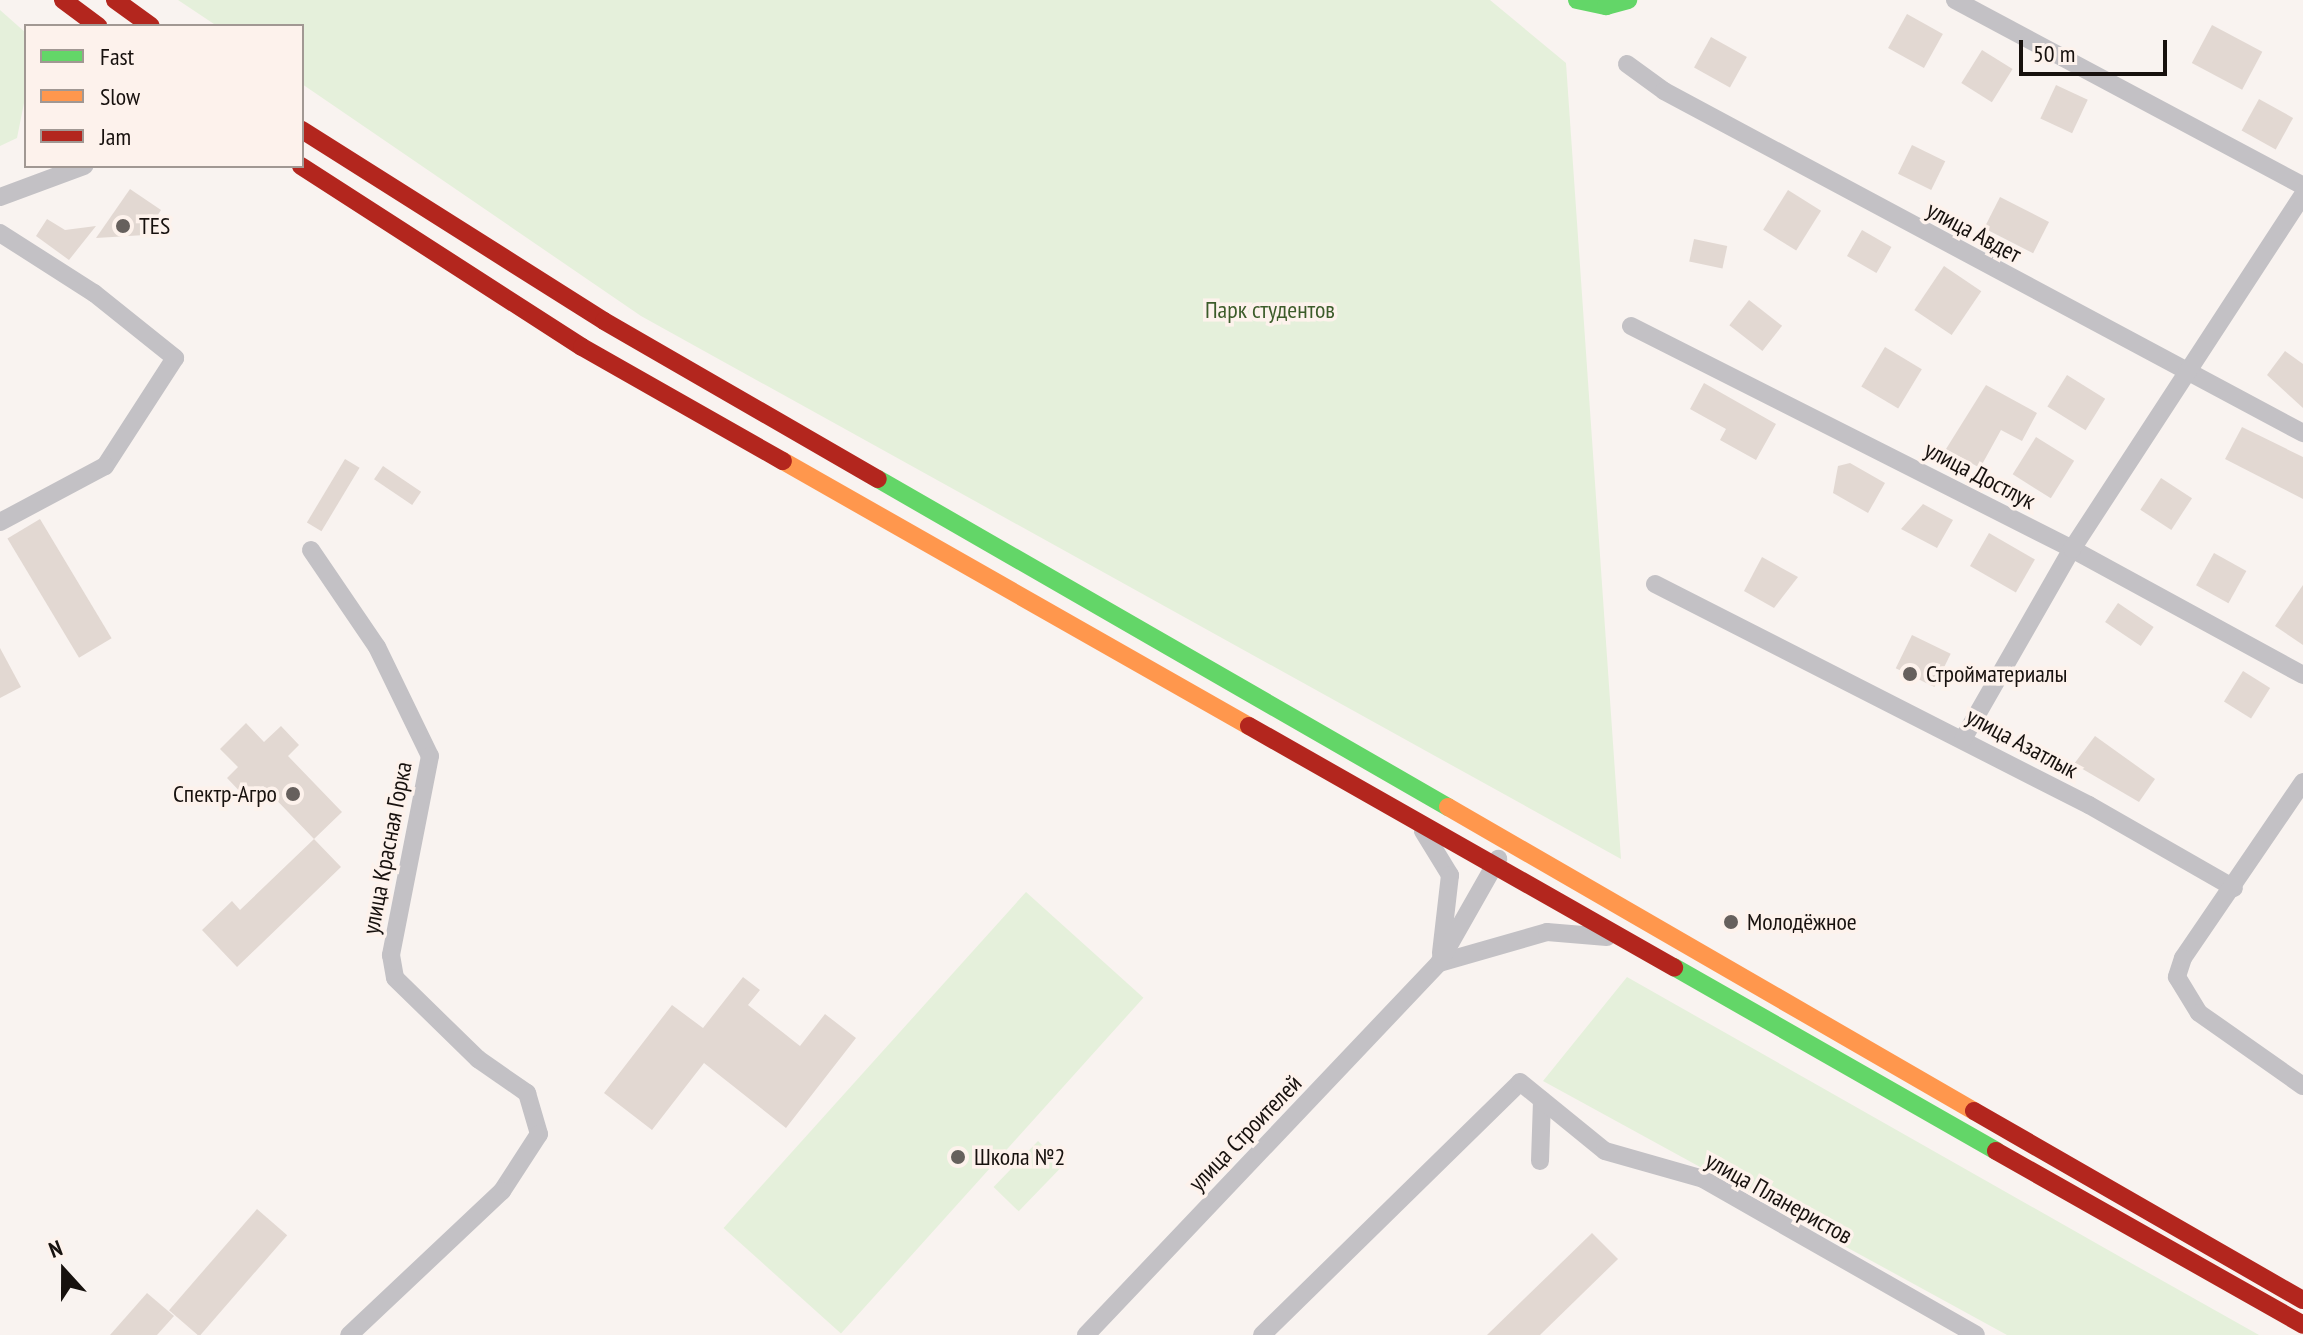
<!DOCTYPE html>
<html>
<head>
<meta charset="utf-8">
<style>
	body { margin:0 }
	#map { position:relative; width:2303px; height:1335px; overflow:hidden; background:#f9f3f0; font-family:"PT Sans Narrow",sans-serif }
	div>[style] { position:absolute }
	.green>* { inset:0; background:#e5f0db; transform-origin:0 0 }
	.building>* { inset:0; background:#e2d8d2; transform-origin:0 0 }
	.street>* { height:18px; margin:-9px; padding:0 9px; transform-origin:9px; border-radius:9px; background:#c3c1c5 }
	.fast>* { height:18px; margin:-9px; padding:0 9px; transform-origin:9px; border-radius:9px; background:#63d668 }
	.slow>* { height:18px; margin:-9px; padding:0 9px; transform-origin:9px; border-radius:9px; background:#ff974d }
	.jam>* { height:18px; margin:-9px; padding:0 9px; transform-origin:9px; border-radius:9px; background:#b3261e }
	.dots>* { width:22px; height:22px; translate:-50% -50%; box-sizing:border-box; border:4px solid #fdf2ec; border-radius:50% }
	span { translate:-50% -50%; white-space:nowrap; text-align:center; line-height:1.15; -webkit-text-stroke:7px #fdf2ec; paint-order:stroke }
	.poi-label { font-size:24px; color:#17110e }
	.left { translate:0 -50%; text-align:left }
	.right { translate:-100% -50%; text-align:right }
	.street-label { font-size:24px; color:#17110e }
	.park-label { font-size:24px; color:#3c5c2a }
	.legend { position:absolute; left:24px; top:24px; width:280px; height:144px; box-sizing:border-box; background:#fdf2ec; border:2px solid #a19893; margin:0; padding:10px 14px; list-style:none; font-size:24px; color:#17110e }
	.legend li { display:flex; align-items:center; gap:16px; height:40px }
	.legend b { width:40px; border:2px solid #a19893 }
	.north { position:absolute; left:24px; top:1231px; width:80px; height:80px; -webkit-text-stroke:6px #fdf2ec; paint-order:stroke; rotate:339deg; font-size:22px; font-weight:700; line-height:32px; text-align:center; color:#17110e }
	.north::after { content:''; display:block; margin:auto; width:28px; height:36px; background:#17110e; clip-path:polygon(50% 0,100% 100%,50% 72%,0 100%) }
	.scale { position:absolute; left:2019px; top:40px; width:148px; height:36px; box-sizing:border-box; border:4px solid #17110e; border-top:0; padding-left:10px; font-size:24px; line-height:28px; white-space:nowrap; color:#17110e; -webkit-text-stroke:6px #fdf2ec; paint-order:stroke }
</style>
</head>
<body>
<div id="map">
	<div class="green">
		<div style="clip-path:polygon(178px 0,1490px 0,1566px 63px,1621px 859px,641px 316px,302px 84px,302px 26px,217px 26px)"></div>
		<div style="clip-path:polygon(0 10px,26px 33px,26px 93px,17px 138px,0 146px)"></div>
		<div style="left:1026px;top:892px;width:158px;height:452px;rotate:42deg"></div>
		<div style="clip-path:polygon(1627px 977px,2131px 1263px,2259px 1335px,2007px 1335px,1543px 1081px)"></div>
		<div style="left:1038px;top:1141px;width:35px;height:64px;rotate:44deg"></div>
	</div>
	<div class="building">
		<div style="left:1907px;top:14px;width:41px;height:39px;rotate:29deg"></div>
		<div style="left:2212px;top:25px;width:57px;height:43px;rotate:28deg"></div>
		<div style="left:1711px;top:37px;width:41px;height:35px;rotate:29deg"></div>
		<div style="left:1982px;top:50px;width:36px;height:39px;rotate:32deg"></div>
		<div style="left:2056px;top:85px;width:35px;height:37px;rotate:25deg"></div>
		<div style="left:2259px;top:99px;width:39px;height:36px;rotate:29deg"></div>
		<div style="left:1912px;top:145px;width:37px;height:32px;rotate:26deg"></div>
		<div style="clip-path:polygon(130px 189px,161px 210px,145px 235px,96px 238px)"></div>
		<div style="left:1788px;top:190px;width:39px;height:47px;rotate:32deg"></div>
		<div style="left:2000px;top:197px;width:55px;height:35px;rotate:27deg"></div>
		<div style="clip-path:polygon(47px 219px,65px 230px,96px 226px,69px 260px,36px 236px)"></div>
		<div style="left:1862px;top:230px;width:34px;height:30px;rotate:30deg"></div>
		<div style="left:1694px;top:239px;width:34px;height:23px;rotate:12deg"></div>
		<div style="left:1944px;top:266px;width:45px;height:53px;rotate:34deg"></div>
		<div style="left:1749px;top:300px;width:42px;height:32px;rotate:38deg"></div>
		<div style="left:1885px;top:347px;width:43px;height:46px;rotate:31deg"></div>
		<div style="clip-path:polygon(2285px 351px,2303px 364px,2303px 408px,2267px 375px)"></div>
		<div style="left:2067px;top:375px;width:45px;height:37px;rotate:32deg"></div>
		<div style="clip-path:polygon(1704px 383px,1776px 424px,1756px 460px,1720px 440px,1726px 429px,1690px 409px)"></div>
		<div style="clip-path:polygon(1986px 385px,2037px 413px,2022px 441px,2001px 430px,1980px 468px,1946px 449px)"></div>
		<div style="clip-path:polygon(2242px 427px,2303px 457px,2303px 499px,2225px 459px)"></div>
		<div style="left:2036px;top:437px;width:45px;height:44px;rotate:32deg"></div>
		<div style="left:345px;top:459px;width:17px;height:74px;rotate:31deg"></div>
		<div style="clip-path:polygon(1850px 463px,1885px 483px,1868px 513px,1833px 493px,1838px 466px)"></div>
		<div style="left:383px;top:466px;width:46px;height:16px;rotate:34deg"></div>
		<div style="left:2161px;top:478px;width:37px;height:38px;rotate:33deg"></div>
		<div style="clip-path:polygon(1923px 504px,1953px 520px,1937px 548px,1901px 529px)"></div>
		<div style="left:40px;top:519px;width:139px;height:38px;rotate:59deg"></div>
		<div style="left:1989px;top:533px;width:53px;height:38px;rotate:30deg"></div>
		<div style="left:2214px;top:553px;width:37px;height:37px;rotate:29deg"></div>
		<div style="clip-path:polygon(1762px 557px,1798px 577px,1774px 608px,1744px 591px)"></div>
		<div style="clip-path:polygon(2303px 585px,2303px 645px,2275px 626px)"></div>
		<div style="left:2118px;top:603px;width:43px;height:23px;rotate:34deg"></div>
		<div style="left:1912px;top:635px;width:43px;height:37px;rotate:26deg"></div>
		<div style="clip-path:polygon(0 648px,21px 687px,0 698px)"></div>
		<div style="left:2243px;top:671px;width:32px;height:36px;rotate:32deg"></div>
		<div style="clip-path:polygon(246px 723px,264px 742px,281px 726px,299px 745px,288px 756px,342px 812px,314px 839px,263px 786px,248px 800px,227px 778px,238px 767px,220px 749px)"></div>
		<div style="clip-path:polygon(2095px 736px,2155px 779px,2139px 802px,2074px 764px)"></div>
		<div style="clip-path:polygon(314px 839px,341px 867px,237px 967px,202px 930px,232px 901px,240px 910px)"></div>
		<div style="clip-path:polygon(743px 977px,760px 990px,748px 1005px,800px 1046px,825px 1014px,856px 1038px,786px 1128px,704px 1063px,652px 1130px,604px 1093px,672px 1005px,703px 1028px)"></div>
		<div style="left:257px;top:1209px;width:40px;height:134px;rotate:41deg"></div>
		<div style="clip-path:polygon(1592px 1233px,1618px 1259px,1540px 1335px,1487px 1335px)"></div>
		<div style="clip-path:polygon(147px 1293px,174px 1316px,157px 1335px,110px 1335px)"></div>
	</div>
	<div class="street">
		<div style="left:1955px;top:0;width:395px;rotate:28.1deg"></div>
		<div style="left:1627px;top:64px;width:46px;rotate:36.1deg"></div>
		<div style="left:1664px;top:91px;width:725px;rotate:28.16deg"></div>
		<div style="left:0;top:197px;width:90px;rotate:-20.3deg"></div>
		<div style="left:0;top:233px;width:112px;rotate:32.6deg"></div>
		<div style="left:94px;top:293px;width:104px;rotate:38.7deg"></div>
		<div style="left:175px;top:358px;width:129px;rotate:122.9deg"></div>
		<div style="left:105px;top:466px;width:119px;rotate:151.9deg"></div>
		<div style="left:1631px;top:326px;width:494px;rotate:26.8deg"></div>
		<div style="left:2072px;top:549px;width:263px;rotate:28.6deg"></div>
		<div style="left:311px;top:550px;width:117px;rotate:55.8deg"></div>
		<div style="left:377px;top:647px;width:121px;rotate:64.1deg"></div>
		<div style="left:430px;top:756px;width:203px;rotate:101.1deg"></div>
		<div style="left:391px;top:955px;width:23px;rotate:80deg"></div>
		<div style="left:395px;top:978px;width:116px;rotate:44.3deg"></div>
		<div style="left:478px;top:1059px;width:60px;rotate:34.8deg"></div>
		<div style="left:527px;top:1093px;width:43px;rotate:73.7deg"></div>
		<div style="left:539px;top:1134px;width:68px;rotate:123deg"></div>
		<div style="left:502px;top:1191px;width:210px;rotate:136.7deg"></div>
		<div style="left:1655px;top:584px;width:487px;rotate:27deg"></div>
		<div style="left:2089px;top:805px;width:167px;rotate:29.8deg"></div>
		<div style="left:1963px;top:739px;width:219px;rotate:-60.2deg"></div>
		<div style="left:2072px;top:549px;width:424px;rotate:-56.9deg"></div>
		<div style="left:2303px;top:782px;width:213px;rotate:124.3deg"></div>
		<div style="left:2183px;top:958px;width:20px;rotate:108deg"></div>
		<div style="left:2177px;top:977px;width:42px;rotate:58.6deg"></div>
		<div style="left:2199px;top:1013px;width:127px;rotate:35.1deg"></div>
		<div style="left:1423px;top:831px;width:52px;rotate:58.5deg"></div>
		<div style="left:1450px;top:875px;width:79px;rotate:96.6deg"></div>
		<div style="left:1439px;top:963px;width:112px;rotate:-16deg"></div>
		<div style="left:1547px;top:932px;width:60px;rotate:4.8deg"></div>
		<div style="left:1540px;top:1161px;width:61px;rotate:-88.1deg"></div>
		<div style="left:1086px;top:1335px;width:513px;rotate:-46.5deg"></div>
		<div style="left:1439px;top:963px;width:120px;rotate:-60.4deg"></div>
		<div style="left:1262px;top:1335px;width:361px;rotate:-44.4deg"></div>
		<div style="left:1520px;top:1082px;width:109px;rotate:39.1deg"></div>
		<div style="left:1605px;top:1151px;width:102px;rotate:15.9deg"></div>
		<div style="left:1703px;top:1179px;width:314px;rotate:29.7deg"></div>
	</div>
	<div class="fast">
		<div style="left:1577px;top:0;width:30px;rotate:12deg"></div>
		<div style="left:1606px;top:6px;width:23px;rotate:-15deg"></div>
		<div style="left:878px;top:479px;width:658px;rotate:29.92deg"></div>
		<div style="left:1674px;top:967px;width:371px;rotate:29.7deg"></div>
	</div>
	<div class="slow">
		<div style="left:783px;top:461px;width:536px;rotate:29.63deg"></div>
		<div style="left:1448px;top:807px;width:608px;rotate:30.03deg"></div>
	</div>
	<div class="jam">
		<div style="left:63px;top:0;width:44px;rotate:36.6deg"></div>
		<div style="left:115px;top:0;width:44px;rotate:35.8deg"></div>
		<div style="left:302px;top:130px;width:357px;rotate:32.3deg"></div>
		<div style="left:604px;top:321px;width:316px;rotate:30deg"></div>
		<div style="left:301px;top:166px;width:334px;rotate:32.8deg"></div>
		<div style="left:582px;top:347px;width:231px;rotate:29.6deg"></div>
		<div style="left:1249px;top:726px;width:489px;rotate:29.6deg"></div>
		<div style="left:1974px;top:1111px;width:379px;rotate:29.9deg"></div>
		<div style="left:1996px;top:1151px;width:353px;rotate:29.5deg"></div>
	</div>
	<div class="dots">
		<div style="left:123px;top:226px;background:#66605d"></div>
		<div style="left:1910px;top:674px;background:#66605d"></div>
		<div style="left:293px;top:794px;background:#66605d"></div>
		<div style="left:1731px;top:922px;background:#66605d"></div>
		<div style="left:958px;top:1157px;background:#66605d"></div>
	</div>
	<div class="poi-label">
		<span class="left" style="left:139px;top:226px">TES</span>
		<span class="left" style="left:1926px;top:674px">Стройматериалы</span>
		<span class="right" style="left:277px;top:794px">Спектр-Агро</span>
		<span class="left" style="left:1747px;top:922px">Молодёжное</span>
		<span class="left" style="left:974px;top:1157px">Школа №2</span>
	</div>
	<div class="street-label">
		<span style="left:1974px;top:232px;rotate:28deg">улица Авдет</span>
		<span style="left:1980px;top:475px;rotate:27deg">улица Достлук</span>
		<span style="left:2022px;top:743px;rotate:28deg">улица Азатлык</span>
		<span style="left:387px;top:848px;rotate:-79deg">улица Красная Горка</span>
		<span style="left:1245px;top:1133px;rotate:-46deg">улица Строителей</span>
		<span style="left:1779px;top:1198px;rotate:29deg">улица Планеристов</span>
	</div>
	<div class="park-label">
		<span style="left:1270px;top:310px">Парк студентов</span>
	</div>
	<ul class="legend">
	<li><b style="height:10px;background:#63d668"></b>Fast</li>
	<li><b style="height:10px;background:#ff974d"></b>Slow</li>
	<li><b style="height:10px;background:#b3261e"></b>Jam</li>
	</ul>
	<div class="north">N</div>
	<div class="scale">50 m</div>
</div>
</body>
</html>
